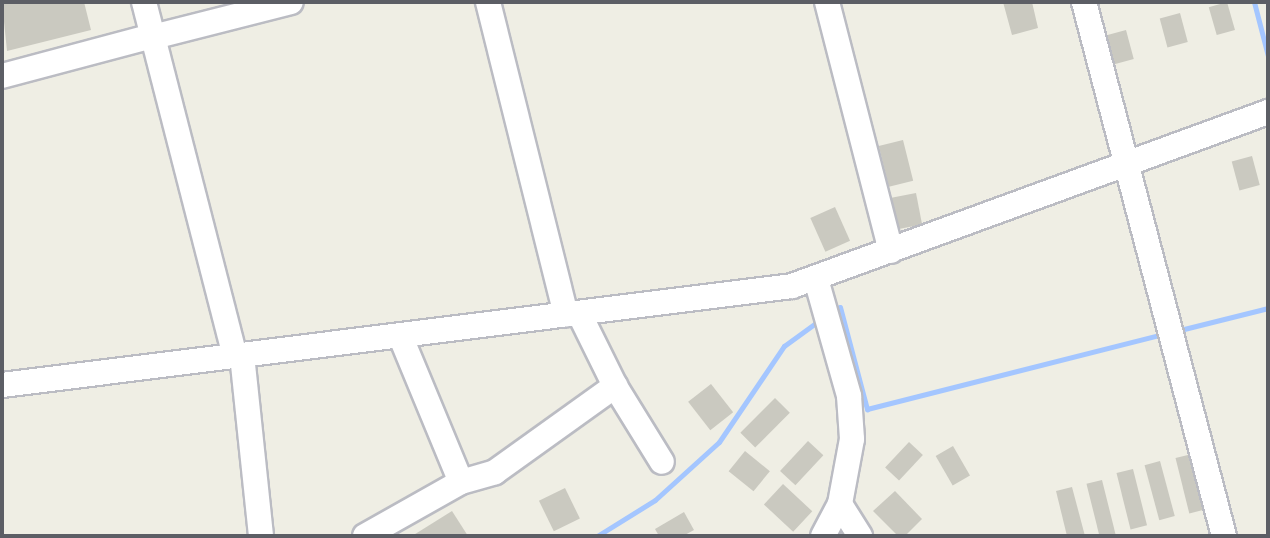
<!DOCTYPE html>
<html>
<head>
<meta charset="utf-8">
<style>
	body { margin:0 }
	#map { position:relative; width:1270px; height:538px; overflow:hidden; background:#efeee4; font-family:Signika,sans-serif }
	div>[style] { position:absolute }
	.stream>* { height:5px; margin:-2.5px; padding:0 2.5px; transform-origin:2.5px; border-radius:2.5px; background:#a4c6ff }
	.building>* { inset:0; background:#cac9c0; transform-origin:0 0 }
	.roads { filter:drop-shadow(2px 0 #bbbcc3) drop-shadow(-2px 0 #bbbcc3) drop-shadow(0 2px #bbbcc3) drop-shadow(0 -2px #bbbcc3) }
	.minor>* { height:24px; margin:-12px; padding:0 12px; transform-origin:12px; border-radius:12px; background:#fff }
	span { translate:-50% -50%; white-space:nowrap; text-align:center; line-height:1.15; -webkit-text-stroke:6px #fff; paint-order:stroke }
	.frame { position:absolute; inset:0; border:4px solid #5c5e65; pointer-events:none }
</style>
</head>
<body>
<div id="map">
	<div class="stream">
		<div style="left:1254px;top:2px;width:56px;rotate:75.5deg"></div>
		<div style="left:832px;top:312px;width:9px;rotate:-32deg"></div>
		<div style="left:840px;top:307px;width:106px;rotate:75.2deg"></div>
		<div style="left:867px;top:409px;width:305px;rotate:-14.2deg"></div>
		<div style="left:1176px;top:331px;width:95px;rotate:-14deg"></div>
		<div style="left:597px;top:536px;width:68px;rotate:-31.8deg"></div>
		<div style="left:655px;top:500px;width:86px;rotate:-42.2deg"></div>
		<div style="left:719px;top:442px;width:116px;rotate:-55.9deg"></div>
		<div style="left:784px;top:346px;width:46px;rotate:-36.1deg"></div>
	</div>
	<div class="building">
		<div style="clip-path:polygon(2px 2px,84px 2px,91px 30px,7px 51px)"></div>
		<div style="clip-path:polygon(1003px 2px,1032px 2px,1038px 28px,1012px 35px)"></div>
		<div style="left:1227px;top:2px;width:29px;height:19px;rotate:74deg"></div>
		<div style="left:1180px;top:13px;width:30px;height:21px;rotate:75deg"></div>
		<div style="left:1126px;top:30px;width:30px;height:21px;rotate:75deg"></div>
		<div style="left:903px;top:140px;width:42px;height:25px;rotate:76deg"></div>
		<div style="left:1252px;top:156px;width:30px;height:21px;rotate:75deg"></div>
		<div style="left:916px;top:193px;width:32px;height:25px;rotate:79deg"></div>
		<div style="left:835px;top:207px;width:37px;height:27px;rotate:66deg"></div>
		<div style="left:711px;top:384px;width:36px;height:29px;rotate:52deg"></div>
		<div style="left:775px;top:398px;width:21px;height:49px;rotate:45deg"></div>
		<div style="left:808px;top:441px;width:21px;height:41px;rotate:43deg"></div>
		<div style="left:909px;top:442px;width:19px;height:35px;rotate:43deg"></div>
		<div style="left:953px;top:446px;width:34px;height:20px;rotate:60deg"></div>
		<div style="left:745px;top:451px;width:32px;height:26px;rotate:39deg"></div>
		<div style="left:1192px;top:454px;width:57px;height:17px;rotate:76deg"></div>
		<div style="left:1160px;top:461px;width:57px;height:16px;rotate:75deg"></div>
		<div style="left:1133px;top:469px;width:58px;height:17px;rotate:76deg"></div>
		<div style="left:1102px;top:480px;width:58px;height:16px;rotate:76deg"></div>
		<div style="left:783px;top:484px;width:40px;height:28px;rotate:43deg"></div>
		<div style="clip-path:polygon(1072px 487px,1085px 536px,1067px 536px,1056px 491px)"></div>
		<div style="left:565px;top:488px;width:34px;height:29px;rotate:64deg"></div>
		<div style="clip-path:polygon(895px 491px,922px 519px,905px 536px,898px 536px,873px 511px)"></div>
		<div style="clip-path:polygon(452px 511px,468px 536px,412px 536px)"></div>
		<div style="clip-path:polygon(684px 512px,694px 530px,683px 536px,659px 536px,655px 529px)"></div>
	</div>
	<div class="roads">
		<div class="minor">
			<div style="left:144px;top:2px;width:366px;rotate:75.6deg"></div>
			<div style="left:488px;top:2px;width:322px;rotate:76deg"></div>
			<div style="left:827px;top:2px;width:257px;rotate:75.6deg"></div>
			<div style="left:1084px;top:2px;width:552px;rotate:75.31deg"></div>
			<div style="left:153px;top:37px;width:142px;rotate:-14.2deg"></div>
			<div style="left:2px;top:76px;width:155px;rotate:-14.9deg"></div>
			<div style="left:816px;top:279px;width:122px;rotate:74.2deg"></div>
			<div style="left:849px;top:396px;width:43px;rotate:86deg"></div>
			<div style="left:852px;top:439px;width:66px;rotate:100.5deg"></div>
			<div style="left:840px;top:504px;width:36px;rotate:118deg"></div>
			<div style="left:579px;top:313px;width:81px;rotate:63.7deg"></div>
			<div style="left:615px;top:386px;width:89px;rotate:58.3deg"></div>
			<div style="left:400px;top:335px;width:159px;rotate:67.5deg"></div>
			<div style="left:242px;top:355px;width:182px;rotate:84deg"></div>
			<div style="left:2px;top:385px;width:796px;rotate:-7.14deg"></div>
			<div style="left:792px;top:286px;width:507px;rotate:-20.08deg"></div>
			<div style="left:840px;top:504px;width:38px;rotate:58deg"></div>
			<div style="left:365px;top:536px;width:110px;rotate:-29.4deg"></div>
			<div style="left:461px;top:482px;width:35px;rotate:-16deg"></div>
			<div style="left:495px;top:472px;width:148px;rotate:-35.6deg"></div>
		</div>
	</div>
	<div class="frame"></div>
</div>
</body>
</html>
